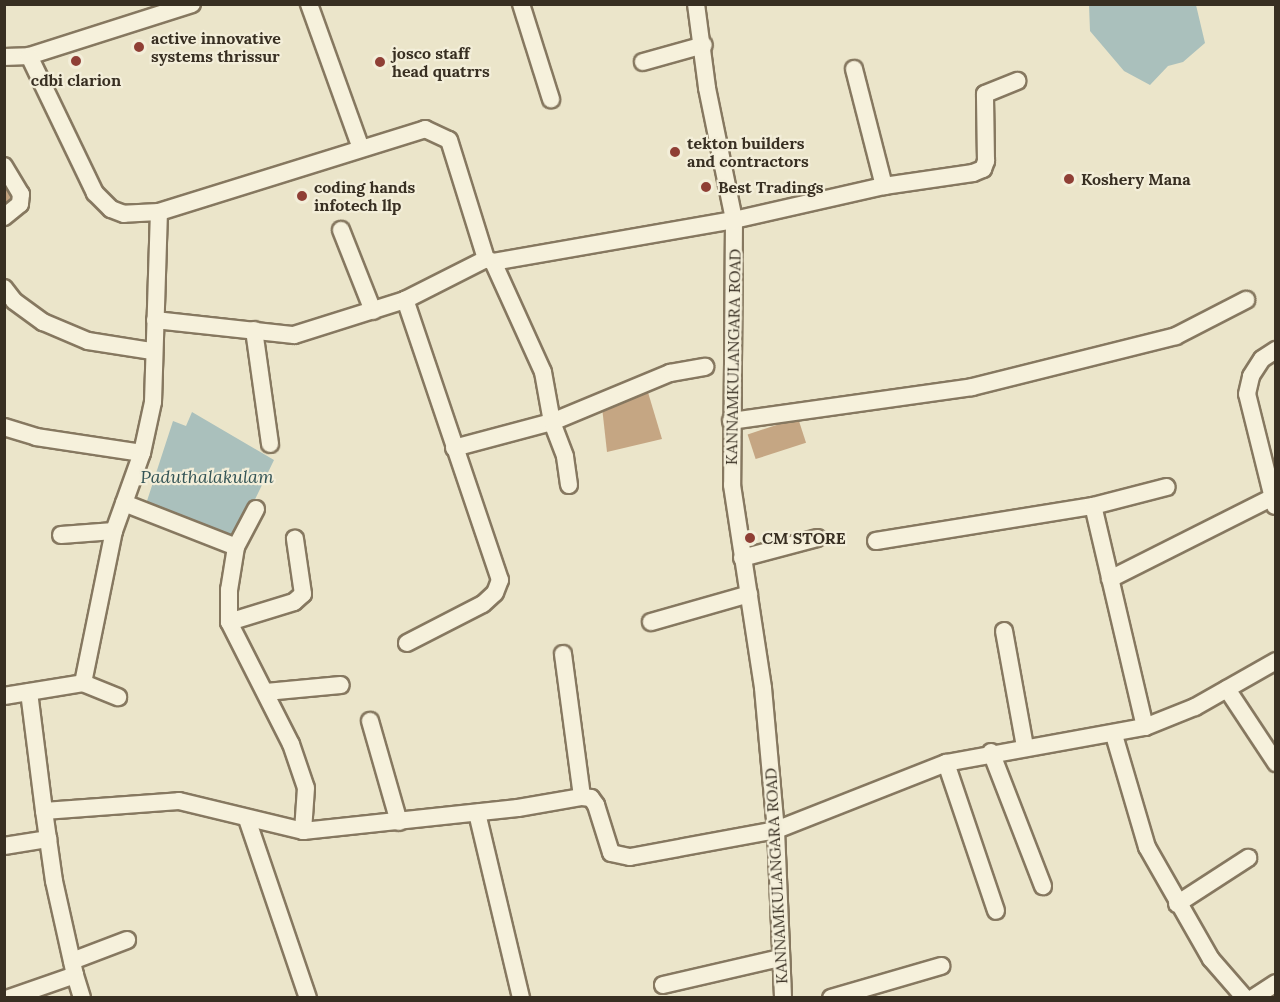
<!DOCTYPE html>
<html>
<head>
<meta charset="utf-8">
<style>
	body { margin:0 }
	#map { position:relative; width:1280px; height:1002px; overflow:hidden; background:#ebe5ca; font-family:Lora,serif }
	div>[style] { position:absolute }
	.water>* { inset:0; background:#aac0bc }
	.building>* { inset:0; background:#c5a683; transform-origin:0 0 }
	.roads { filter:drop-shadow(2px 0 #867860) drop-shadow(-2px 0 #867860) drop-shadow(0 2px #867860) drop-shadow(0 -2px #867860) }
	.minor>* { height:16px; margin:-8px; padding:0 8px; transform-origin:8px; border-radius:8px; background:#f6f1dc }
	.dots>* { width:16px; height:16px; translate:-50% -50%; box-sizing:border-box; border:3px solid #f3eed9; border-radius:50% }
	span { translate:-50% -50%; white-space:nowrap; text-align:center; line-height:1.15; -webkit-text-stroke:4.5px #f3eed9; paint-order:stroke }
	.poi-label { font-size:16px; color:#382f22; font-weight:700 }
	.left { translate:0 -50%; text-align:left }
	.street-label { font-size:16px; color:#382f22 }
	.water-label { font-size:18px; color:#335456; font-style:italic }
	.frame { position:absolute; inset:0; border:6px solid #382f22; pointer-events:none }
</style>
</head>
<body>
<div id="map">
	<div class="water">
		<div style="clip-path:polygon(1089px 5px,1196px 5px,1205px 43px,1183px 62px,1168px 66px,1150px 85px,1124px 71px,1090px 31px)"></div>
		<div style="clip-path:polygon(192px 412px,274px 460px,236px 539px,146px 504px,173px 421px,186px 426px)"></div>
	</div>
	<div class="building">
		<div style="clip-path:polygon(4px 184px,16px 199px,4px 206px)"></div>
		<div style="clip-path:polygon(647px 389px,662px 439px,607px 452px,602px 407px)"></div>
		<div style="left:798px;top:418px;width:26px;height:53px;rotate:72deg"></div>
	</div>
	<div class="roads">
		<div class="minor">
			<div style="left:309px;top:4px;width:151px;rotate:70.2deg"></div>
			<div style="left:521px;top:4px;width:100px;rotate:72.5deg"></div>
			<div style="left:696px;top:4px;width:85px;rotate:82.5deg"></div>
			<div style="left:707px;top:88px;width:135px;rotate:78.4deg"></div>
			<div style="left:734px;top:220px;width:265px;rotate:90.4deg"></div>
			<div style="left:732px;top:485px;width:205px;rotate:81.3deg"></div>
			<div style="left:763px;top:688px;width:143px;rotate:84.8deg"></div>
			<div style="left:776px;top:830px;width:168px;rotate:87.6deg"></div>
			<div style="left:4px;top:57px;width:25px;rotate:-2deg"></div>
			<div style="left:29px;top:56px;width:171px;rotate:-17.7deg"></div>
			<div style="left:643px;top:62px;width:63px;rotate:-15.6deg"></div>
			<div style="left:854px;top:69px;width:121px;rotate:75.6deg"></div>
			<div style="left:4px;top:166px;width:33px;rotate:59deg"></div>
			<div style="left:21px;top:194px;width:10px;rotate:96deg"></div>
			<div style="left:20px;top:204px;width:21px;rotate:141deg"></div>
			<div style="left:159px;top:212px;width:279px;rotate:-17.3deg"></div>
			<div style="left:425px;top:129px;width:26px;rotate:25deg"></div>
			<div style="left:449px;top:140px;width:125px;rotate:72.7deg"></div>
			<div style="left:486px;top:259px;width:8px;rotate:23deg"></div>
			<div style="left:493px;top:262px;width:245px;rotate:-9.9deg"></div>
			<div style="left:734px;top:220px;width:154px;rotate:-12.8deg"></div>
			<div style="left:884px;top:186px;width:90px;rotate:-8.3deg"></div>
			<div style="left:973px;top:173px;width:11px;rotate:-22deg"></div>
			<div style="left:983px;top:169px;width:9px;rotate:-69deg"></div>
			<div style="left:986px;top:161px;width:67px;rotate:-90.9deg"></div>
			<div style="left:985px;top:94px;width:35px;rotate:-22deg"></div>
			<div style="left:341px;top:230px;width:87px;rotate:68.4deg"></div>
			<div style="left:4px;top:288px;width:16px;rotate:52deg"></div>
			<div style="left:14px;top:301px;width:36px;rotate:36deg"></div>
			<div style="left:43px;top:322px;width:49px;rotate:22.9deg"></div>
			<div style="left:88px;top:341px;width:65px;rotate:8.9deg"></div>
			<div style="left:155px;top:320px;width:140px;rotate:6.2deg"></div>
			<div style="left:294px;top:335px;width:116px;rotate:-17.5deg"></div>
			<div style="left:254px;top:330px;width:115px;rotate:82deg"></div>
			<div style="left:731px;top:421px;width:243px;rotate:-8deg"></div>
			<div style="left:972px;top:387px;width:210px;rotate:-14deg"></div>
			<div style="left:1176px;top:336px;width:79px;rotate:-27.2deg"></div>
			<div style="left:4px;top:427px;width:34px;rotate:17deg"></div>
			<div style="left:36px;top:437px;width:107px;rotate:8.6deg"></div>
			<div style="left:142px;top:453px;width:52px;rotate:-77.8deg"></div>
			<div style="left:153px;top:402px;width:190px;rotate:-88.2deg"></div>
			<div style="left:159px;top:212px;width:35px;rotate:177deg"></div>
			<div style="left:124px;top:214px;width:14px;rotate:-159deg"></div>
			<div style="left:111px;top:209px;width:23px;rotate:-135deg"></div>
			<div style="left:95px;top:193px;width:152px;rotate:-115.7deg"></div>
			<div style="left:454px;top:448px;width:101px;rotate:-14.9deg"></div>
			<div style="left:552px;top:422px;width:51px;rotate:-100.2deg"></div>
			<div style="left:543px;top:372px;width:121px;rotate:-114.4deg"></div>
			<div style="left:569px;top:485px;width:29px;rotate:-98deg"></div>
			<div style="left:565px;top:456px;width:36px;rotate:-111deg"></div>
			<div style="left:552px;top:422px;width:128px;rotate:-22.6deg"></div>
			<div style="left:670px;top:373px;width:36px;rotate:-10deg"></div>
			<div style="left:124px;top:503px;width:120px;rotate:21.4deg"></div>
			<div style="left:1275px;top:506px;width:115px;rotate:-104deg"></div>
			<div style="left:1247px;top:394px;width:18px;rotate:-77deg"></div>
			<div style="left:1251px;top:376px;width:20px;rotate:-57deg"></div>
			<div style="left:1262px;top:359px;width:17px;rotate:-33deg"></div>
			<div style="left:256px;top:509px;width:43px;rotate:117.8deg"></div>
			<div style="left:236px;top:547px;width:44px;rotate:99.2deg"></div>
			<div style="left:229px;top:590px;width:32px;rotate:90deg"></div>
			<div style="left:229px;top:622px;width:137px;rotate:63.1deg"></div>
			<div style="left:291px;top:744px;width:46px;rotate:71.2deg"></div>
			<div style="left:306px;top:788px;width:43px;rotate:94deg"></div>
			<div style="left:61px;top:535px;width:53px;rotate:-4.3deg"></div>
			<div style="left:876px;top:541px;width:220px;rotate:-9.2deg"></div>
			<div style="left:742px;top:558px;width:78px;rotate:-14.9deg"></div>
			<div style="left:1110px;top:579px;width:182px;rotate:-26.7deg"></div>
			<div style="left:229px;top:622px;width:68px;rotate:-17.1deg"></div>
			<div style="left:294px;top:602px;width:12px;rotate:-42deg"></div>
			<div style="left:303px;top:594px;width:56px;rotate:-98.3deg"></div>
			<div style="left:651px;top:622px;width:102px;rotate:-15.9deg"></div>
			<div style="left:1004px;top:631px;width:117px;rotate:79.7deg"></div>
			<div style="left:407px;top:643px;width:85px;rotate:-27.2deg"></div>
			<div style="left:483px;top:604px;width:16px;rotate:-43deg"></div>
			<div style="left:495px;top:593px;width:14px;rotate:-69deg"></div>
			<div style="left:500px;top:580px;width:296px;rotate:-108.7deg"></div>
			<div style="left:405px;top:300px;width:91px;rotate:-26.8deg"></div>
			<div style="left:563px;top:654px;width:144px;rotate:82.4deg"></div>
			<div style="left:83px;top:683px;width:38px;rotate:22deg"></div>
			<div style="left:1227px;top:689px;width:89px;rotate:56.5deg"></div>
			<div style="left:29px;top:692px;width:120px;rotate:82.8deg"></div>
			<div style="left:266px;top:692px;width:75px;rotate:-5.3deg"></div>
			<div style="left:4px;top:696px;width:80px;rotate:-9.3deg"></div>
			<div style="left:83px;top:683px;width:155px;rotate:-78.5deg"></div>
			<div style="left:114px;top:531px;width:83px;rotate:-70.3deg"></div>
			<div style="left:370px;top:721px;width:105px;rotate:74deg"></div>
			<div style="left:1145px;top:727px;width:227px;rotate:-103.2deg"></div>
			<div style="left:1093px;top:506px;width:76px;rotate:-14.4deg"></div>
			<div style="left:1114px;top:735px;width:117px;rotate:73.6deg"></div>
			<div style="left:1147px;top:847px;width:129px;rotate:60.3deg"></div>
			<div style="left:1211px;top:959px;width:52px;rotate:48.9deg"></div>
			<div style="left:991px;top:752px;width:144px;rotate:68.8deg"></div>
			<div style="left:946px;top:763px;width:156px;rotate:71.3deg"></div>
			<div style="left:477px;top:813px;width:190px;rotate:76.6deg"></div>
			<div style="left:247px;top:819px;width:189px;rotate:71.2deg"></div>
			<div style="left:4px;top:846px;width:45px;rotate:-9deg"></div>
			<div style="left:1177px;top:904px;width:85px;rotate:-32.9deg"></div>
			<div style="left:72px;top:961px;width:59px;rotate:-20.9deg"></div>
			<div style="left:75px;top:975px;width:24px;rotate:73deg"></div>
			<div style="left:663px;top:985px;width:120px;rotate:-13deg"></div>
			<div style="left:9px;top:998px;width:70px;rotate:-19.2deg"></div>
			<div style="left:75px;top:975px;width:96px;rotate:-102.6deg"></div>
			<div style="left:54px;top:881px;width:71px;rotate:-98.1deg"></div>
			<div style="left:44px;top:811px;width:135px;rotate:-4.2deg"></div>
			<div style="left:179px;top:801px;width:128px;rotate:13.6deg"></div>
			<div style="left:303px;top:831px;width:216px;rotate:-6.1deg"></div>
			<div style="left:518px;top:808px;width:65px;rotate:-9.8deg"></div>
			<div style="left:582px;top:797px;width:9px;rotate:6deg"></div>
			<div style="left:591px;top:798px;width:9px;rotate:54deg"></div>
			<div style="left:596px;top:805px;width:50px;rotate:72.6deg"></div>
			<div style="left:611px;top:853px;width:19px;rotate:12deg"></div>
			<div style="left:630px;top:857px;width:148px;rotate:-10.5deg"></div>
			<div style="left:776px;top:830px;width:183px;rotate:-21.5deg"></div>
			<div style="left:946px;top:763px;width:202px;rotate:-10.3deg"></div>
			<div style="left:1145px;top:727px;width:54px;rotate:-21.8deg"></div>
			<div style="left:1195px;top:707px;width:93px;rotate:-29.6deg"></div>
			<div style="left:831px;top:998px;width:115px;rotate:-16.2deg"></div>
			<div style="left:1253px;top:998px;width:27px;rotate:-33deg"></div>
		</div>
	</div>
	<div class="dots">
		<div style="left:139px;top:47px;background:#8f3f35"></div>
		<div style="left:76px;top:61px;background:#8f3f35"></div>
		<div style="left:380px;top:62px;background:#8f3f35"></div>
		<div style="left:675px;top:152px;background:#8f3f35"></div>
		<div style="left:1069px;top:179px;background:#8f3f35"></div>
		<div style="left:706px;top:187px;background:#8f3f35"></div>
		<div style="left:302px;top:196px;background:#8f3f35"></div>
		<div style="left:750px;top:538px;background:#8f3f35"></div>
	</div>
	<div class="poi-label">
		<span class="left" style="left:151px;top:47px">active innovative<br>systems thrissur</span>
		<span class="left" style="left:392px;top:62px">josco staff<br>head quatrrs</span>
		<span style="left:76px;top:80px">cdbi clarion</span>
		<span class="left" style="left:687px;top:152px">tekton builders<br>and contractors</span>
		<span class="left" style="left:1081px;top:179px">Koshery Mana</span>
		<span class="left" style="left:314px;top:196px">coding hands<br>infotech llp</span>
		<span class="left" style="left:718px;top:187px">Best Tradings</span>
		<span class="left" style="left:762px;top:538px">CM STORE</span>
	</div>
	<div class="street-label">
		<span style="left:733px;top:357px;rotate:-89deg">KANNAMKULANGARA ROAD</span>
		<span style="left:776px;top:876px;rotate:-93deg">KANNAMKULANGARA ROAD</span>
	</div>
	<div class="water-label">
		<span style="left:207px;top:477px">Paduthalakulam</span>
	</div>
	<div class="frame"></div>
</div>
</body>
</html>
